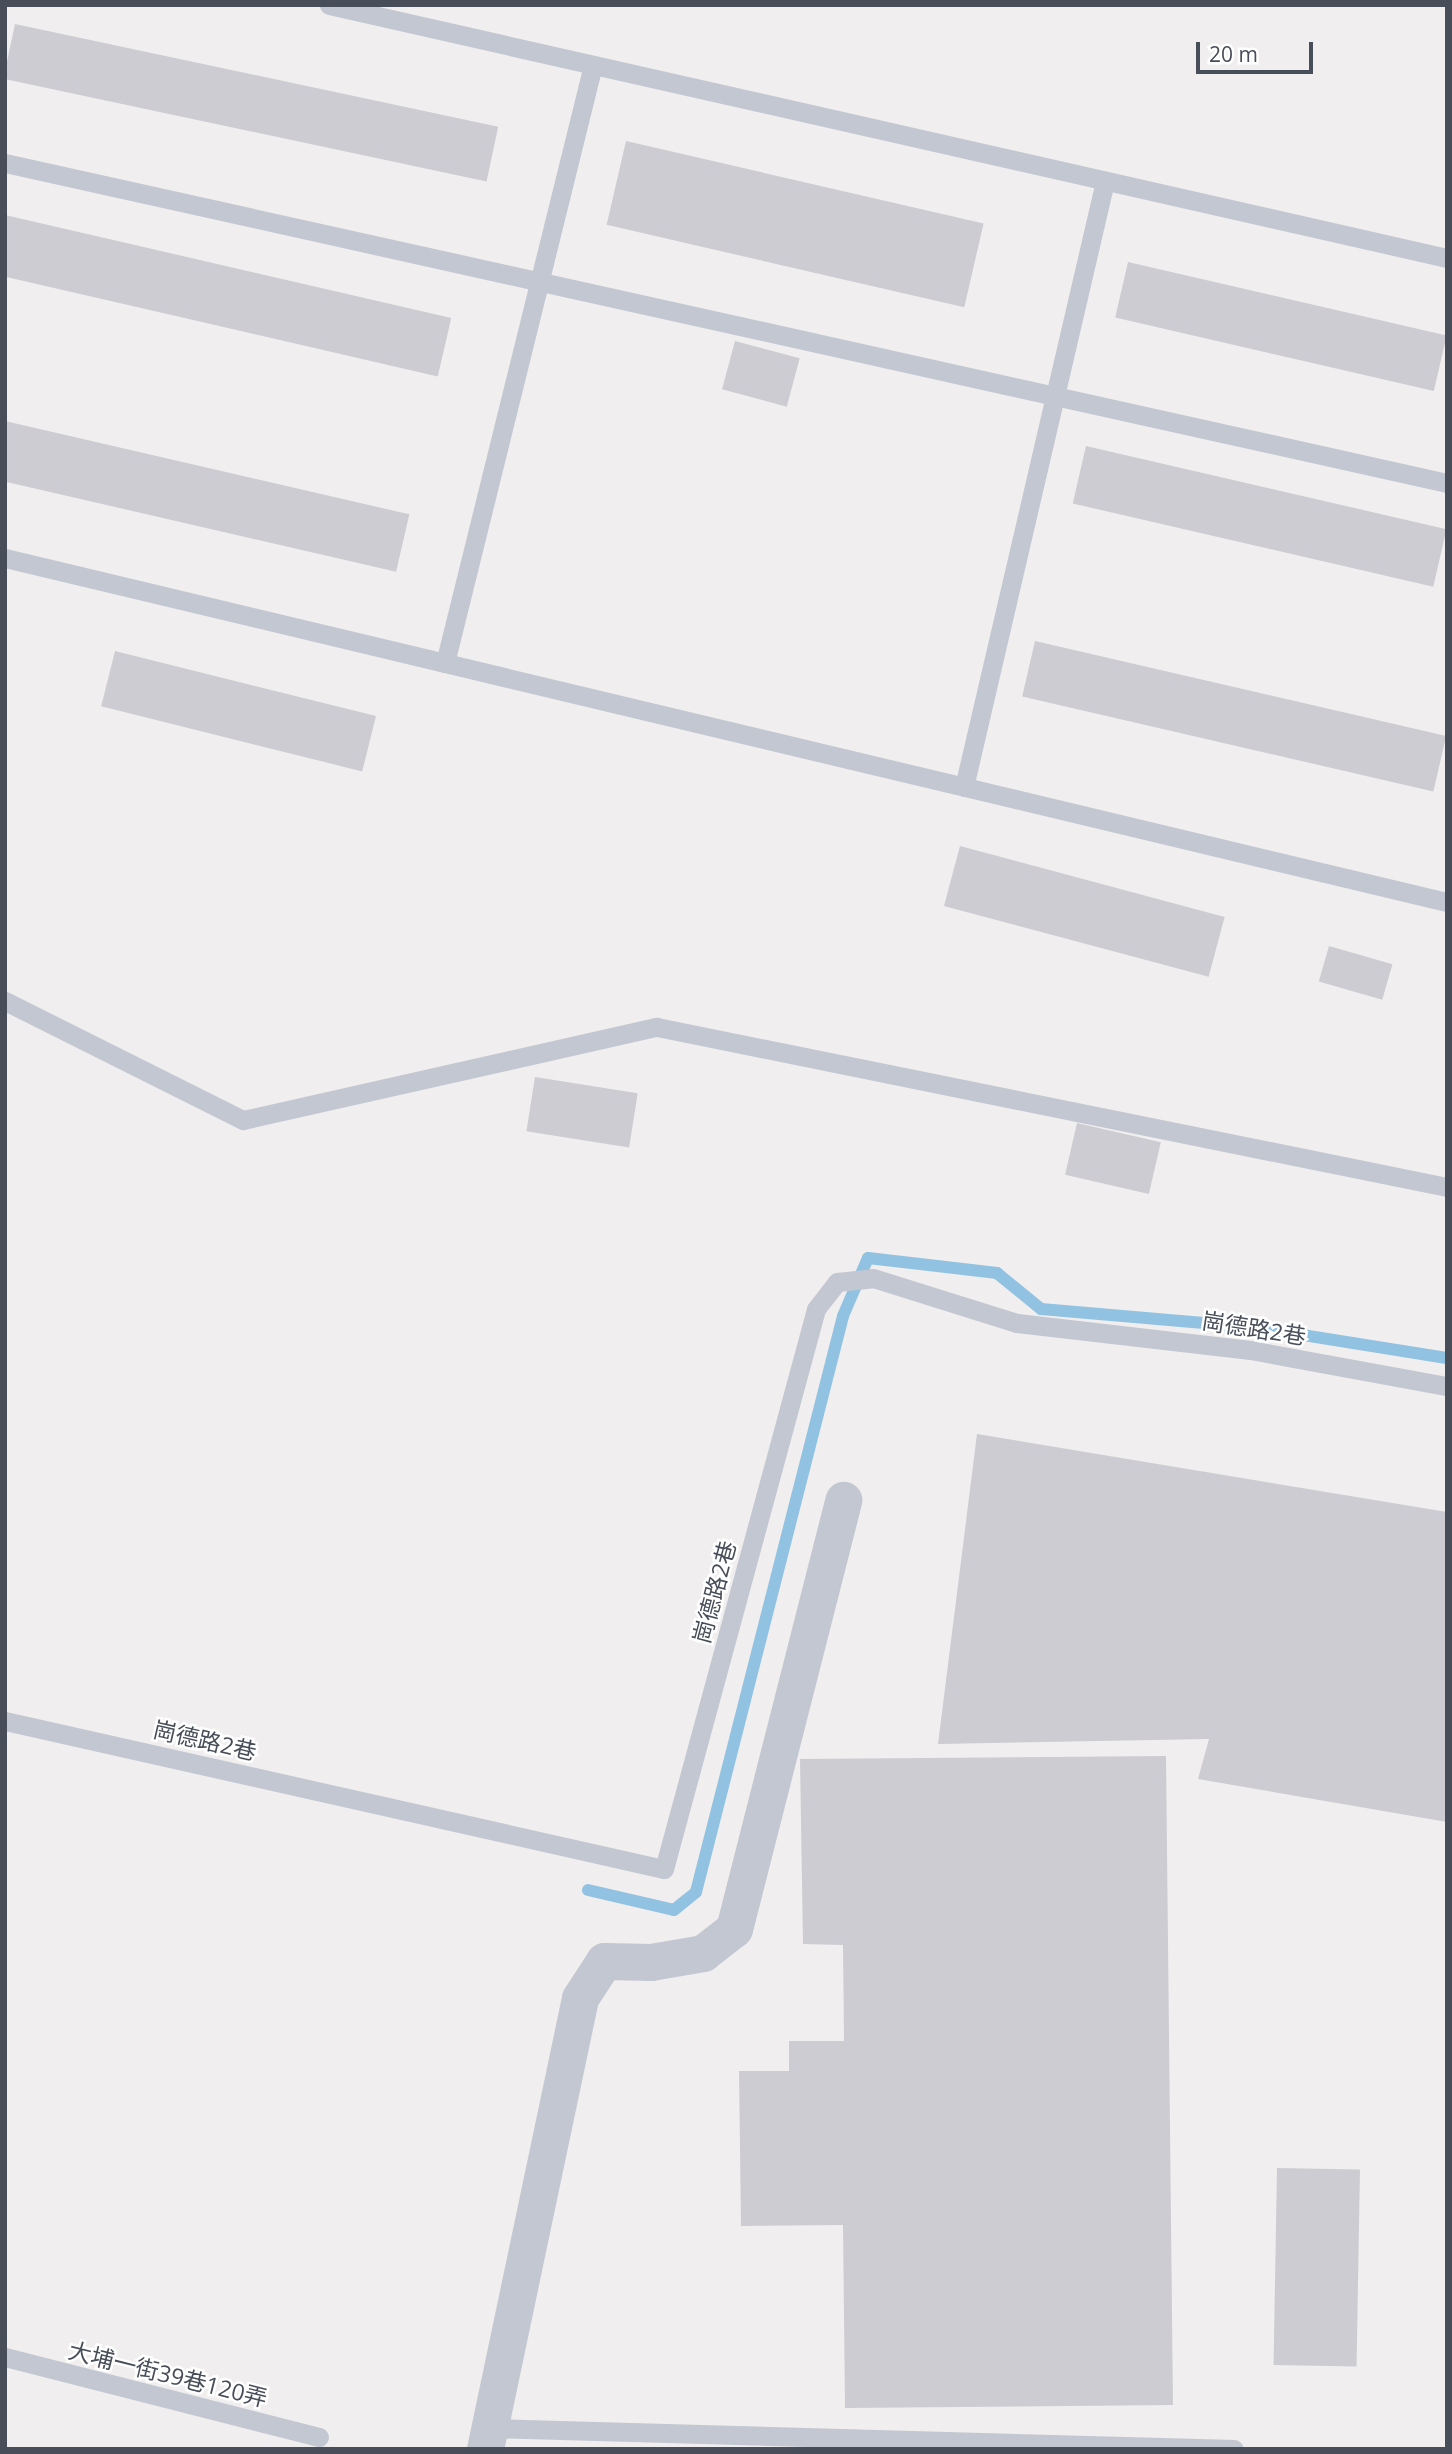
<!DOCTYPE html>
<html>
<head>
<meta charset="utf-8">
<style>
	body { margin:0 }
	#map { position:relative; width:1452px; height:2454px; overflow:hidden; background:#f0eeee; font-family:"Open Sans","Noto Sans TC",sans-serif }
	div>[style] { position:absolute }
	.stream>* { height:12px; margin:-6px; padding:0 6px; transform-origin:6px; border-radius:6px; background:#92c2e2 }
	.building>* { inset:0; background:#ccccd2; transform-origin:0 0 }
	.lane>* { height:19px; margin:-9.5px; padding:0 9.5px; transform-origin:9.5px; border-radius:9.5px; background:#c2c7d1 }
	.street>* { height:37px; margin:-18.5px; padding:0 18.5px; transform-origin:18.5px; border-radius:18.5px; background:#c2c7d1 }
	span { translate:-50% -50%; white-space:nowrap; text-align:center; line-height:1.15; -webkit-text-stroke:5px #fff; paint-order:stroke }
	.street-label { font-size:23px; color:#484e59 }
	.frame { position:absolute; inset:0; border:7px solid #484e59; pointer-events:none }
	.scale { position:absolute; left:1196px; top:42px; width:117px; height:32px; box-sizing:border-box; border:4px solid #484e59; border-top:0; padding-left:9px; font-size:21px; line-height:24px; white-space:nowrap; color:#484e59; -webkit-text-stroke:5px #fff; paint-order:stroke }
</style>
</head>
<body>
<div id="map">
	<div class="stream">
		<div style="left:588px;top:1890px;width:88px;rotate:13.1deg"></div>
		<div style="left:674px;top:1910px;width:28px;rotate:-39deg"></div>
		<div style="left:696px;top:1892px;width:594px;rotate:-75.68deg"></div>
		<div style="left:843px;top:1316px;width:63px;rotate:-66.7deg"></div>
		<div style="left:868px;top:1258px;width:130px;rotate:6.6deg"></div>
		<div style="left:997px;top:1273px;width:57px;rotate:39.3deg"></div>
		<div style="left:1041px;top:1309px;width:213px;rotate:4.9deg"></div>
		<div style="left:1253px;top:1327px;width:196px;rotate:9.1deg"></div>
	</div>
	<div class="building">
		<div style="left:15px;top:24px;width:494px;height:56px;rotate:12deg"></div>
		<div style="left:626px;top:141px;width:367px;height:86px;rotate:13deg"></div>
		<div style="left:5px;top:215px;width:458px;height:60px;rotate:13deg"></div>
		<div style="left:1128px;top:262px;width:327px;height:57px;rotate:13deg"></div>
		<div style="left:735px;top:341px;width:67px;height:50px;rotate:15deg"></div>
		<div style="left:5px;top:421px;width:415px;height:59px;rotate:13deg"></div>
		<div style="left:1086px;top:446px;width:370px;height:59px;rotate:13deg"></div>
		<div style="left:1035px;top:641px;width:422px;height:57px;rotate:13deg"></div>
		<div style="left:115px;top:651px;width:269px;height:57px;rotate:14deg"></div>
		<div style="left:960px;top:846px;width:274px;height:62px;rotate:15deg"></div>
		<div style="left:1329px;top:946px;width:66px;height:37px;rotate:16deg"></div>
		<div style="left:535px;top:1077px;width:104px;height:55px;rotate:9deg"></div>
		<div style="left:1077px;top:1123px;width:86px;height:53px;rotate:13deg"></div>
		<div style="clip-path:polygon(977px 1434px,1447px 1512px,1447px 1822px,1198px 1779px,1209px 1739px,938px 1744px)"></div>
		<div style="clip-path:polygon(1166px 1756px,1173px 2405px,845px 2408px,843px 2225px,741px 2226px,739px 2071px,789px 2071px,789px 2041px,844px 2041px,843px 1945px,803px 1944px,800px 1759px)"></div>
		<div style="left:1277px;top:2168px;width:83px;height:197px;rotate:1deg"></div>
	</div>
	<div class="lane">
		<div style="left:329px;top:5px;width:1146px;rotate:12.75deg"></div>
		<div style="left:5px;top:163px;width:1477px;rotate:12.51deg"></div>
		<div style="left:5px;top:558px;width:1482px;rotate:13.42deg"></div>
		<div style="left:445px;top:663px;width:616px;rotate:-76.1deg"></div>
		<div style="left:964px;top:787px;width:622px;rotate:-76.9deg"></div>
		<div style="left:5px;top:1001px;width:266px;rotate:26.6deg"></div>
		<div style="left:243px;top:1120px;width:424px;rotate:-12.7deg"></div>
		<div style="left:657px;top:1027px;width:806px;rotate:11.45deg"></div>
		<div style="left:5px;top:1721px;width:675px;rotate:12.66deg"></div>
		<div style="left:664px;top:1869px;width:580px;rotate:-74.81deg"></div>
		<div style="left:816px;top:1309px;width:34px;rotate:-52deg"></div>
		<div style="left:837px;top:1282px;width:36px;rotate:-6deg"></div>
		<div style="left:873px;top:1278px;width:151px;rotate:17.4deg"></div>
		<div style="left:1017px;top:1323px;width:235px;rotate:6.6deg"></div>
		<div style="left:1250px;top:1350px;width:200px;rotate:10.4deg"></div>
		<div style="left:5px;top:2357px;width:324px;rotate:14.3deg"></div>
		<div style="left:486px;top:2428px;width:748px;rotate:1.61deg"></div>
	</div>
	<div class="street">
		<div style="left:485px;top:2449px;width:461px;rotate:-78.1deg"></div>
		<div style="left:580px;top:1998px;width:44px;rotate:-57deg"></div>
		<div style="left:604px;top:1961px;width:47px;rotate:1.2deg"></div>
		<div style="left:651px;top:1962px;width:53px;rotate:-9.8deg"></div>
		<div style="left:703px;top:1953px;width:39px;rotate:-38deg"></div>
		<div style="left:734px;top:1929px;width:443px;rotate:-75.7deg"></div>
	</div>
	<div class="street-label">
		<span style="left:1254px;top:1328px;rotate:9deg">崗德路2巷</span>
		<span style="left:714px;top:1592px;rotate:-75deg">崗德路2巷</span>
		<span style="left:205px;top:1740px;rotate:13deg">崗德路2巷</span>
		<span style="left:168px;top:2374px;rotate:14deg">大埔一街39巷120弄</span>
	</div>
	<div class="frame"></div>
	<div class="scale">20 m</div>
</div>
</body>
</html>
